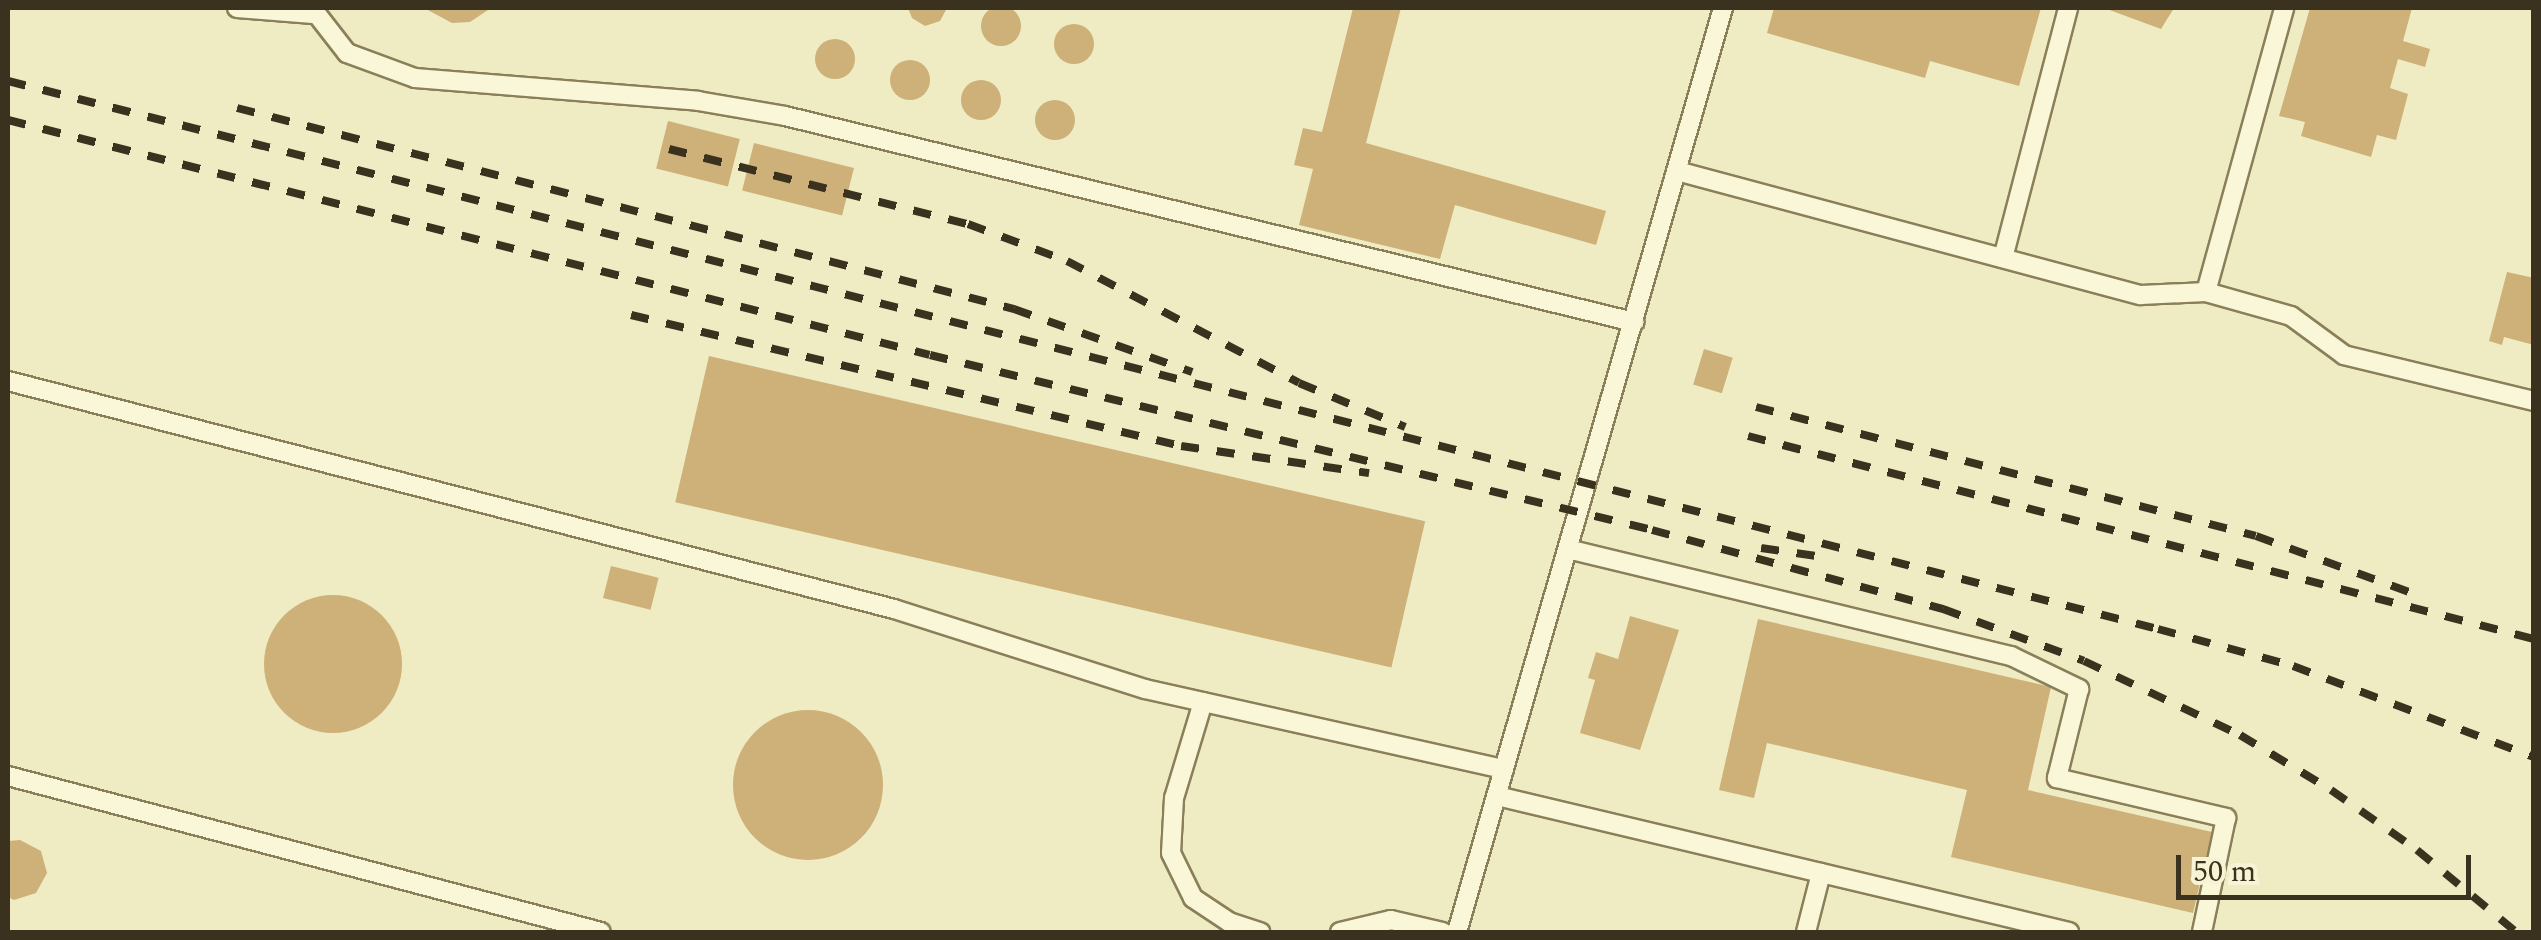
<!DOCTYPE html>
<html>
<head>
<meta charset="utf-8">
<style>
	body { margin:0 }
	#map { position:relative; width:2541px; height:940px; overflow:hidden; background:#efecc4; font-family:Spectral,serif }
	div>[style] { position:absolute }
	.building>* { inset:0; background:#ceb079; transform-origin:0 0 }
	.round { border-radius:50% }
	.roads { filter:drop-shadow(2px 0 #8b7f5a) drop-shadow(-2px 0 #8b7f5a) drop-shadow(0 2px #8b7f5a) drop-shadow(0 -2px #8b7f5a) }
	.service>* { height:18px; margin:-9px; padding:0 9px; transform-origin:9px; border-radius:9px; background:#faf7d8 }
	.rail>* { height:8px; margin-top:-4px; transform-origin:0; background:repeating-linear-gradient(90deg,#3a321e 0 18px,transparent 0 36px) }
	span { translate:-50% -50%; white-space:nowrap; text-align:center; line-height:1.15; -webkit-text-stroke:9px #f6f4d4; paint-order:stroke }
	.frame { position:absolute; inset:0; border:10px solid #3a321e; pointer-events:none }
	.scale { position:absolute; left:2176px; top:855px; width:295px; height:45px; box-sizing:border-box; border:5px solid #3a321e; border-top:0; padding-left:12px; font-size:30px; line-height:35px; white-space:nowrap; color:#3a321e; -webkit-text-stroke:8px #f6f4d4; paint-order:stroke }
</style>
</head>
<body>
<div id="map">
	<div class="building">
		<div class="round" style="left:981px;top:6px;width:40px;height:40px"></div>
		<div style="clip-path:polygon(424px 8px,491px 8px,470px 22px,452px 23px)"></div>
		<div style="clip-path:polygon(908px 8px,947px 8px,940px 21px,925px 26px,912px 18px)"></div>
		<div style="clip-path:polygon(1353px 8px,1401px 8px,1366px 143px,1606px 211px,1596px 245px,1455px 205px,1440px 259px,1299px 225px,1313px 169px,1294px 165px,1303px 128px,1322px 132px)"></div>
		<div style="clip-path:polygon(1774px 8px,2041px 8px,2019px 86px,1930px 61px,1925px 78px,1767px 33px)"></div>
		<div style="clip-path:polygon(2104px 8px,2174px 8px,2161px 29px)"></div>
		<div style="clip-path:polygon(2310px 8px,2412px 8px,2403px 41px,2430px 49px,2425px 67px,2398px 59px,2390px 88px,2408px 94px,2396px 140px,2377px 135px,2371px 157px,2301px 136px,2305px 122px,2279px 116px)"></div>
		<div class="round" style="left:1054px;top:24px;width:40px;height:40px"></div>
		<div class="round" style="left:815px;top:39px;width:40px;height:40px"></div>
		<div class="round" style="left:890px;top:60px;width:40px;height:40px"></div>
		<div class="round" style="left:961px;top:80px;width:40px;height:40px"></div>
		<div class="round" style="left:1035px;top:100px;width:40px;height:40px"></div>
		<div style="left:668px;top:121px;width:74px;height:49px;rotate:14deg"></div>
		<div style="left:754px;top:143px;width:103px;height:49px;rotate:14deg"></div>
		<div style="clip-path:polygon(2507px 272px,2534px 278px,2534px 345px,2504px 337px,2502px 345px,2489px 341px)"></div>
		<div style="left:1704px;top:349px;width:30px;height:37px;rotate:17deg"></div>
		<div style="left:709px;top:356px;width:735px;height:150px;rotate:13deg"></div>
		<div style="left:611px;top:566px;width:49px;height:33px;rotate:14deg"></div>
		<div class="round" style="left:264px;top:595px;width:138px;height:138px"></div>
		<div style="clip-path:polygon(1630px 616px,1679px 630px,1640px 750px,1580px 733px,1595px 680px,1588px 678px,1596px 652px,1618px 659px)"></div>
		<div style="clip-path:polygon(1758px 619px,2051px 687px,2028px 790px,2212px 832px,2193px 913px,1951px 857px,1967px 790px,1767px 743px,1754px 798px,1719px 790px)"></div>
		<div class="round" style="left:733px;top:710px;width:150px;height:150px"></div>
		<div style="clip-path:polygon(20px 840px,41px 851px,47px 873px,36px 893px,14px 900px,8px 897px,8px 841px)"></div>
	</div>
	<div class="roads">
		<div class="service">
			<div style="left:237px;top:8px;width:76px;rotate:4.5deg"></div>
			<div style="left:312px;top:8px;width:57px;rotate:52.1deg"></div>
			<div style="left:347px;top:53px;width:72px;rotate:20.2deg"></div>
			<div style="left:415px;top:78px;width:284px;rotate:4.6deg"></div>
			<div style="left:698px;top:101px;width:88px;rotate:9.8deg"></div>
			<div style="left:785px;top:116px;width:874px;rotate:13.64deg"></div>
			<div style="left:1677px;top:171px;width:480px;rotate:15deg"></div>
			<div style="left:2141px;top:295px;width:65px;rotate:-2.6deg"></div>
			<div style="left:2206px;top:292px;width:88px;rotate:15.8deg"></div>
			<div style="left:2291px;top:316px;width:66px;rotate:36.3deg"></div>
			<div style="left:2344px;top:355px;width:195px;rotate:13.6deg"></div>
			<div style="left:2003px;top:258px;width:258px;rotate:-75.4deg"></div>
			<div style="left:2206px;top:292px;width:295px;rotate:-74.6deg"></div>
			<div style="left:8px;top:381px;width:915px;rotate:14.43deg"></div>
			<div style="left:894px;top:609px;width:263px;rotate:17.7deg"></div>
			<div style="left:1145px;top:689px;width:368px;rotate:12.6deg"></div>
			<div style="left:1568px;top:549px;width:456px;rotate:13.6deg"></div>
			<div style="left:2011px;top:656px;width:76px;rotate:25.9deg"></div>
			<div style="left:2079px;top:689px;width:92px;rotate:103.9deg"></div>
			<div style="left:2057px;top:778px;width:174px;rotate:13.3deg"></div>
			<div style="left:2226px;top:818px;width:116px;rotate:101.9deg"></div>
			<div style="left:1203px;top:702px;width:100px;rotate:106.8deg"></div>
			<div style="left:1174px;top:798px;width:55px;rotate:93.1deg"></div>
			<div style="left:1171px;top:853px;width:50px;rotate:63.9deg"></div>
			<div style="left:1193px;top:898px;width:43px;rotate:33.7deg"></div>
			<div style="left:1229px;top:922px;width:33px;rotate:18deg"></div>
			<div style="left:8px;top:776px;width:613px;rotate:14.74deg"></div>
			<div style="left:1497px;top:796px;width:588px;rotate:13.37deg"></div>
			<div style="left:1340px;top:932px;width:52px;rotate:-13.2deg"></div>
			<div style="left:1391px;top:920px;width:53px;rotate:13deg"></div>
			<div style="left:1457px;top:932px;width:962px;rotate:-73.94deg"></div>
			<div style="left:1806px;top:932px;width:61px;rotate:-75.7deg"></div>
		</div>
	</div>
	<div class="rail">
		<div style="left:8px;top:81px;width:2219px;rotate:14.3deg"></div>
		<div style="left:2158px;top:629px;width:140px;rotate:15.3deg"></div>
		<div style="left:2293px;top:666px;width:258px;rotate:20.7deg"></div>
		<div style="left:237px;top:108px;width:803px;rotate:14.5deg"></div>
		<div style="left:1014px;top:309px;width:189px;rotate:19.5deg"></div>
		<div style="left:8px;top:120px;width:951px;rotate:14.3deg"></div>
		<div style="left:930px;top:355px;width:743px;rotate:13.62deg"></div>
		<div style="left:1652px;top:530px;width:302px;rotate:15.2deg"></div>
		<div style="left:1943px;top:609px;width:150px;rotate:20.2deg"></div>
		<div style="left:2084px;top:661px;width:173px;rotate:25.4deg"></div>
		<div style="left:2240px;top:735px;width:106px;rotate:31.1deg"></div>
		<div style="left:2331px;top:790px;width:105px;rotate:34.9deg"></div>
		<div style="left:2417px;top:850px;width:129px;rotate:39.6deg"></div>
		<div style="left:669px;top:149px;width:308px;rotate:14.1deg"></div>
		<div style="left:968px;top:224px;width:106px;rotate:20.5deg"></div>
		<div style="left:1067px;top:261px;width:262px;rotate:27.7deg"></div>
		<div style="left:1299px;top:383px;width:115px;rotate:22.5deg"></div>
		<div style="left:631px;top:315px;width:565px;rotate:13.4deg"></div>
		<div style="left:1181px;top:446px;width:190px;rotate:8.2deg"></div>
		<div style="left:1756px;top:407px;width:516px;rotate:14.47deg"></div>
		<div style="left:2256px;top:536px;width:171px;rotate:20.1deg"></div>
		<div style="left:1748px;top:436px;width:812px;rotate:14.48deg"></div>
		<div style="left:1761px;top:548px;width:70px;rotate:8.2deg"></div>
	</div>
	<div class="frame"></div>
	<div class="scale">50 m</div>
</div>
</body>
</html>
